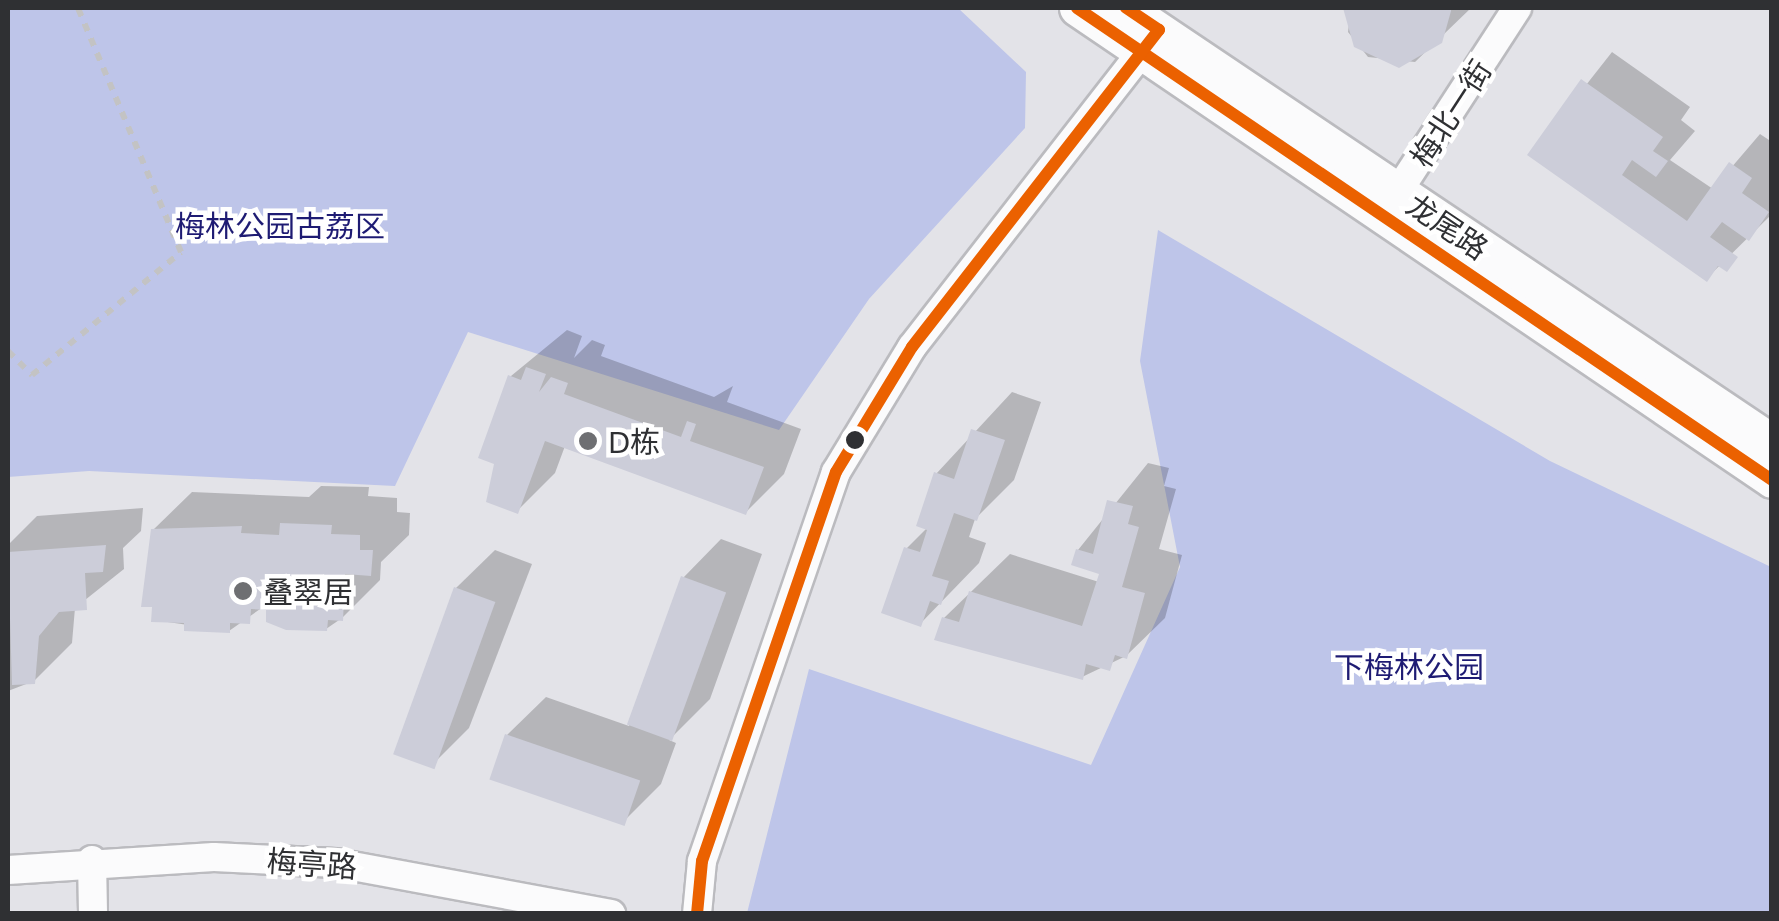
<!DOCTYPE html>
<html>
<head>
<meta charset="utf-8">
<style>
	body { margin:0 }
	#map { position:relative; width:1779px; height:921px; overflow:hidden; background:#e3e3e8; font-family:Commissioner,"Noto Sans SC",sans-serif }
	div>[style] { position:absolute }
	.green>* { inset:0; background:#bec5e9 }
	.shadow>* { inset:0; background:#0003 }
	.building>* { inset:0; background:#cccdd9; transform-origin:0 0 }
	.path>* { height:6px; margin-top:-3px; transform-origin:0; background:repeating-linear-gradient(90deg,#c3c3c4 0 8px,transparent 0 16px) }
	.roads { filter:drop-shadow(2px 0 #bbbbbf) drop-shadow(-2px 0 #bbbbbf) drop-shadow(0 2px #bbbbbf) drop-shadow(0 -2px #bbbbbf) }
	.minor>* { height:28px; margin:-14px; padding:0 14px; transform-origin:14px; border-radius:14px; background:#fbfbfc }
	.tertiary>* { height:35px; margin:-17.5px; padding:0 17.5px; transform-origin:17.5px; border-radius:17.5px; background:#fbfbfc }
	.bus-1>* { height:12px; margin:-6px; padding:0 6px; transform-origin:6px; border-radius:6px; background:#eb6100 }
	.dots>* { width:28px; height:28px; translate:-50% -50%; box-sizing:border-box; border:5px solid #fff; border-radius:50% }
	span { translate:-50% -50%; white-space:nowrap; text-align:center; line-height:1.15; -webkit-text-stroke:9px #fff; paint-order:stroke }
	.street-label { font-size:30px; color:#2f3033 }
	.park-label { font-size:30px; color:#1e1b73 }
	.poi-label { font-size:30px; color:#2f3033 }
	.left { translate:0 -50%; text-align:left }
	.frame { position:absolute; inset:0; border:10px solid #2f3033; pointer-events:none }
</style>
</head>
<body>
<div id="map">
	<div class="green">
		<div style="clip-path:polygon(8px 8px,958px 8px,1026px 72px,1025px 128px,869px 299px,779px 430px,468px 332px,395px 486px,89px 471px,8px 477px)"></div>
		<div style="clip-path:polygon(1158px 230px,1550px 461px,1771px 567px,1771px 913px,747px 913px,809px 669px,1091px 765px,1180px 567px,1140px 361px)"></div>
	</div>
	<div class="shadow">
		<div style="clip-path:polygon(1351px 8px,1444px 8px,1440px 35px,1449px 8px,1471px 8px,1415px 62px,1368px 57px,1348px 32px)"></div>
		<div style="clip-path:polygon(1612px 52px,1690px 107px,1681px 120px,1695px 131px,1670px 160px,1713px 189px,1760px 134px,1772px 142px,1772px 214px,1707px 278px,1531px 155px)"></div>
		<div style="clip-path:polygon(567px 330px,582px 336px,574px 358px,592px 340px,605px 345px,601px 356px,714px 397px,733px 386px,727px 402px,801px 429px,784px 474px,746px 512px,565px 446px,555px 473px,517px 511px,511px 376px)"></div>
		<div style="clip-path:polygon(1012px 392px,1041px 402px,1014px 480px,975px 519px,969px 537px,986px 543px,979px 563px,920px 624px,906px 549px,928px 527px,936px 474px)"></div>
		<div style="clip-path:polygon(1148px 463px,1169px 468px,1164px 486px,1176px 489px,1159px 549px,1182px 555px,1165px 618px,1126px 656px,1082px 677px,944px 618px,1010px 554px,1099px 582px,1102px 572px,1078px 550px)"></div>
		<div style="clip-path:polygon(321px 486px,369px 487px,368px 496px,397px 498px,397px 512px,410px 513px,409px 535px,381px 562px,380px 580px,342px 618px,326px 629px,263px 607px,229px 631px,154px 620px,153px 530px,192px 492px,309px 497px)"></div>
		<div style="clip-path:polygon(143px 508px,141px 531px,123px 548px,124px 569px,75px 608px,72px 643px,34px 681px,8px 691px,8px 545px,37px 516px)"></div>
		<div style="clip-path:polygon(721px 539px,762px 554px,710px 699px,669px 740px,676px 743px,661px 784px,623px 822px,507px 735px,546px 697px,629px 726px,683px 578px)"></div>
		<div style="clip-path:polygon(495px 550px,532px 564px,469px 728px,431px 766px,456px 588px)"></div>
	</div>
	<div class="building">
		<div style="clip-path:polygon(1343px 8px,1451px 8px,1451px 11px,1442px 43px,1399px 68px,1354px 47px)"></div>
		<div style="clip-path:polygon(1581px 79px,1663px 137px,1653px 151px,1668px 161px,1656px 177px,1632px 160px,1622px 175px,1687px 221px,1729px 162px,1752px 178px,1742px 193px,1769px 212px,1749px 241px,1722px 222px,1710px 237px,1738px 257px,1727px 272px,1718px 266px,1707px 282px,1527px 155px)"></div>
		<div style="clip-path:polygon(526px 367px,546px 374px,539px 392px,551px 377px,568px 383px,564px 394px,681px 437px,687px 421px,696px 424px,690px 441px,764px 467px,746px 515px,545px 441px,518px 514px,486px 502px,494px 464px,478px 458px,508px 375px,521px 380px)"></div>
		<div style="clip-path:polygon(971px 429px,1005px 440px,977px 521px,954px 513px,932px 576px,949px 581px,941px 605px,930px 601px,921px 627px,881px 613px,904px 547px,920px 552px,927px 530px,916px 526px,934px 472px,954px 479px)"></div>
		<div style="clip-path:polygon(1107px 500px,1133px 506px,1128px 524px,1139px 527px,1122px 587px,1145px 593px,1127px 659px,1115px 655px,1110px 671px,1086px 664px,1083px 680px,934px 640px,942px 617px,959px 622px,969px 591px,1082px 626px,1099px 574px,1071px 565px,1076px 549px,1093px 554px)"></div>
		<div style="clip-path:polygon(280px 523px,332px 525px,331px 534px,360px 535px,360px 550px,373px 550px,371px 576px,345px 574px,343px 621px,328px 620px,327px 631px,286px 630px,266px 622px,266px 610px,251px 609px,250px 624px,230px 623px,230px 633px,184px 631px,184px 623px,151px 622px,152px 607px,141px 607px,151px 529px,242px 526px,241px 533px,279px 535px)"></div>
		<div style="clip-path:polygon(106px 545px,103px 572px,85px 573px,87px 610px,59px 612px,39px 636px,35px 684px,12px 685px,8px 552px)"></div>
		<div style="left:681px;top:576px;width:48px;height:158px;rotate:20deg"></div>
		<div style="left:454px;top:587px;width:44px;height:178px;rotate:20deg"></div>
		<div style="left:505px;top:734px;width:143px;height:48px;rotate:19deg"></div>
	</div>
	<div class="path">
		<div style="left:8px;top:351px;width:34px;rotate:45deg"></div>
		<div style="left:32px;top:375px;width:193px;rotate:-39.5deg"></div>
		<div style="left:181px;top:252px;width:265px;rotate:-112.9deg"></div>
	</div>
	<div class="roads">
		<div class="minor">
			<div style="left:1388px;top:207px;width:237px;rotate:-57deg"></div>
			<div style="left:92px;top:860px;width:54px;rotate:88.9deg"></div>
			<div style="left:8px;top:870px;width:206px;rotate:-3.6deg"></div>
			<div style="left:214px;top:857px;width:122px;rotate:2.8deg"></div>
			<div style="left:336px;top:863px;width:280px;rotate:10.5deg"></div>
			<div style="left:697px;top:914px;width:53px;rotate:-84.6deg"></div>
			<div style="left:702px;top:861px;width:411px;rotate:-71deg"></div>
			<div style="left:836px;top:472px;width:146px;rotate:-58.7deg"></div>
			<div style="left:912px;top:347px;width:393px;rotate:-52.1deg"></div>
		</div>
		<div class="tertiary">
			<div style="left:1077px;top:8px;width:840px;rotate:34.18deg"></div>
			<div style="left:1126px;top:8px;width:778px;rotate:33.89deg"></div>
		</div>
	</div>
	<div class="bus-1">
		<div style="left:1077px;top:8px;width:840px;rotate:34.18deg"></div>
		<div style="left:697px;top:914px;width:53px;rotate:-84.6deg"></div>
		<div style="left:702px;top:861px;width:411px;rotate:-71deg"></div>
		<div style="left:836px;top:472px;width:146px;rotate:-58.7deg"></div>
		<div style="left:912px;top:347px;width:402px;rotate:-52.1deg"></div>
		<div style="left:1159px;top:30px;width:40px;rotate:-146deg"></div>
	</div>
	<div class="dots">
		<div style="left:855px;top:440px;background:#2f3033"></div>
		<div style="left:588px;top:441px;background:#6e6f72"></div>
		<div style="left:243px;top:591px;background:#6e6f72"></div>
	</div>
	<div class="street-label">
		<span style="left:1450px;top:113px;rotate:-57deg">梅北一街</span>
		<span style="left:1448px;top:226px;rotate:34deg">龙尾路</span>
		<span style="left:312px;top:863px;rotate:4deg">梅亭路</span>
	</div>
	<div class="park-label">
		<span style="left:280px;top:225px">梅林公园古荔区</span>
		<span style="left:1409px;top:666px">下梅林公园</span>
	</div>
	<div class="poi-label">
		<span class="left" style="left:608px;top:441px">D栋</span>
		<span class="left" style="left:263px;top:591px">叠翠居</span>
	</div>
	<div class="frame"></div>
</div>
</body>
</html>
